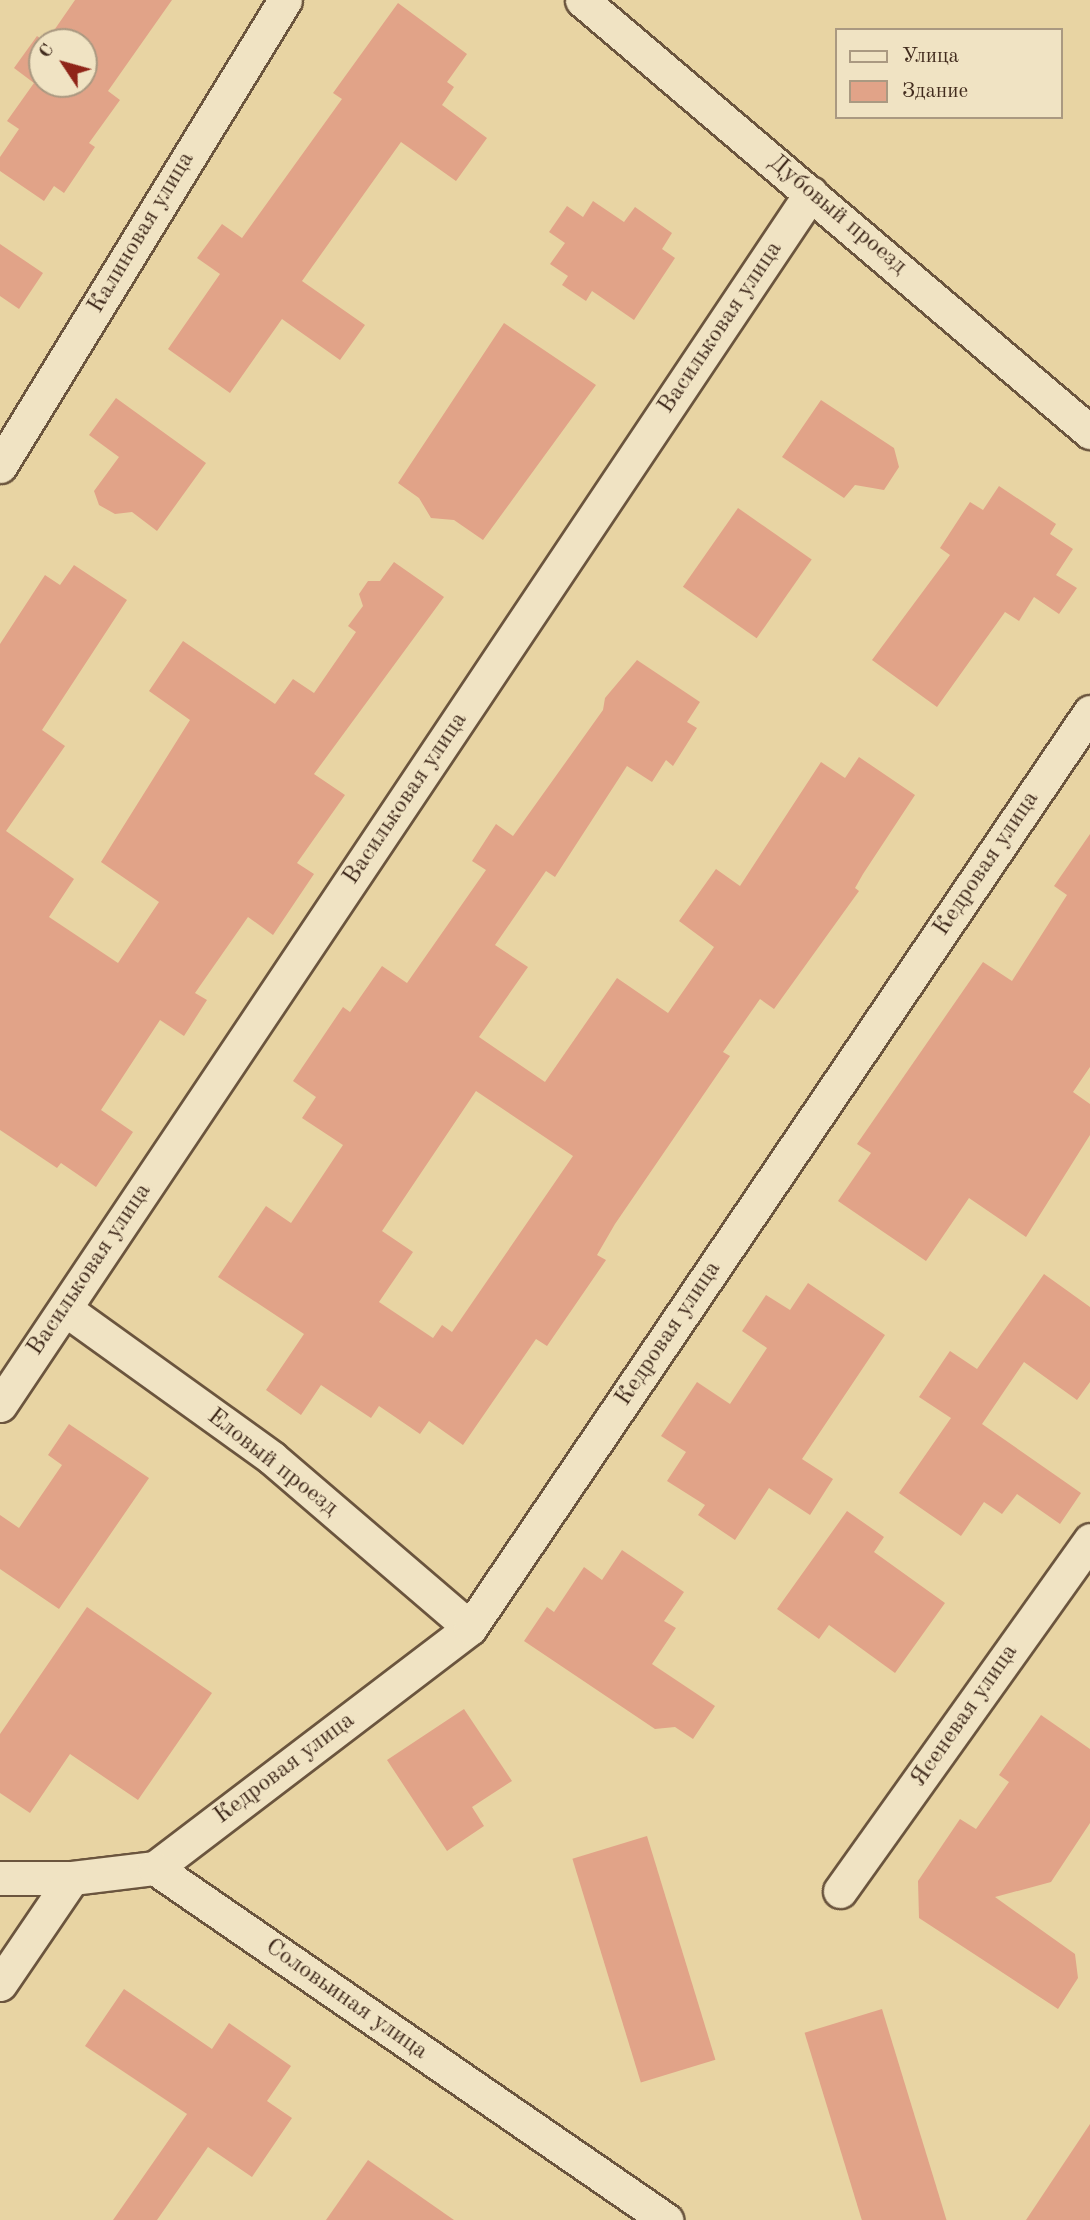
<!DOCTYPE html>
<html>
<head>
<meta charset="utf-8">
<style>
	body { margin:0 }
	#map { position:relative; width:1090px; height:2220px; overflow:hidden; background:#e8d4a3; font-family:"Old Standard TT",serif }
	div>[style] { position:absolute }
	.building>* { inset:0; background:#e1a388; transform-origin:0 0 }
	.roads { filter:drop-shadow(2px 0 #6b553e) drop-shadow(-2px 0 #6b553e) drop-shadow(0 2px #6b553e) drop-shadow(0 -2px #6b553e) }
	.minor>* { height:33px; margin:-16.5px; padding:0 16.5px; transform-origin:16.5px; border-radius:16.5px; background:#f0e3c3 }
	span { translate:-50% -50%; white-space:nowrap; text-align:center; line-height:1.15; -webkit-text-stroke:5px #f0e3c3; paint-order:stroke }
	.street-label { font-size:24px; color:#412b1d }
	.legend { position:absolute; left:835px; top:28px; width:228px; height:91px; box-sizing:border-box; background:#f0e3c3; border:2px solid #aa9981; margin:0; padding:9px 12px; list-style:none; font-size:21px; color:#412b1d }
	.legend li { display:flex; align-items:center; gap:14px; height:35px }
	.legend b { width:35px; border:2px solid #aa9981 }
	.north { position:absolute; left:28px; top:28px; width:70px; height:70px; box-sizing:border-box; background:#f0e3c3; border:2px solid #aa9981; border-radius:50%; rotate:306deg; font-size:19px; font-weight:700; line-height:28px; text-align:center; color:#412b1d }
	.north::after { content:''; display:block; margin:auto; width:24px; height:32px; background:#8f2418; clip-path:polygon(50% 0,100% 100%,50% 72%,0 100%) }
</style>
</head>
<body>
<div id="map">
	<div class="building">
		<div style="clip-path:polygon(75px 0,172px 0,108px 91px,120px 100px,89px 143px,95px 147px,64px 193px,54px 186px,44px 201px,0 171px,0 157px,19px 129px,7px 121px,34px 83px,14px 68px,37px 36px,45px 42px,42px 84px,84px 84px,84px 42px,46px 42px)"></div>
		<div style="clip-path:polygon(398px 3px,467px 54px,447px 82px,454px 87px,442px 105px,487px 138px,456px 181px,401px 142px,302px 281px,365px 325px,340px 360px,282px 319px,230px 393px,168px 349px,220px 274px,197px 258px,222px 224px,242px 238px,342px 99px,333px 93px)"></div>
		<div style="clip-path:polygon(593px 201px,624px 222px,635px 207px,672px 233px,662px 249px,675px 258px,634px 320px,592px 291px,586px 301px,562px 285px,568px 276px,550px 264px,565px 243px,549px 232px,567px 206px,583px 217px)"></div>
		<div style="clip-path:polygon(0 244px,43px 273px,19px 309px,0 296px)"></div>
		<div style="clip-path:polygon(504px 323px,596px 385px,483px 540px,454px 520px,431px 518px,419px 498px,398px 483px)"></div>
		<div style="clip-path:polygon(116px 398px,206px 463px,157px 531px,132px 512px,115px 514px,99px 505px,94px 491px,119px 457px,89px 435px)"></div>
		<div style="clip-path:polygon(821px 400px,894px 448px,899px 467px,884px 490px,855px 485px,844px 498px,782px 457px)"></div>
		<div style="clip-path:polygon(999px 486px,1056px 524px,1050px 534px,1073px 549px,1056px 575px,1077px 588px,1059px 614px,1034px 597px,1019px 621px,1005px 612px,937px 707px,872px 660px,950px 555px,940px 548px,970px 502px,983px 510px)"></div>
		<div style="left:738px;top:508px;width:90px;height:96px;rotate:35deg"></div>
		<div style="clip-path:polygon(394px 562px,444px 597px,314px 774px,345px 795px,297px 863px,314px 874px,273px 935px,248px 917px,195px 993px,207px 1000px,184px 1036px,160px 1020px,101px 1110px,133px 1132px,96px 1187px,61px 1163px,57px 1168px,0 1130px,0 644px,45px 575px,60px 585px,74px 565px,127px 600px,42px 730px,65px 746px,6px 831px,74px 879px,49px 917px,118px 963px,159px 902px,101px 862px,190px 720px,149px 691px,183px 641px,275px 704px,293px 679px,314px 693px,356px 632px,348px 626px,363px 606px,359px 594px,368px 581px,380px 581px)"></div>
		<div style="clip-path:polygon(evenodd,637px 660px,700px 702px,687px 722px,697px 728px,673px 766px,666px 760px,652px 782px,627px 766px,555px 877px,546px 871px,495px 945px,528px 967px,479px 1037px,545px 1082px,617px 978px,668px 1013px,714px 947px,679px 921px,716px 869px,740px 886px,821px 762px,845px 778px,859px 757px,915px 795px,863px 874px,855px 888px,859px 891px,774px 1009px,760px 999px,723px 1052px,730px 1056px,615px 1224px,597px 1255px,606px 1260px,547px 1346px,536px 1339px,463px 1445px,429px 1421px,420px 1434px,379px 1406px,371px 1418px,321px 1385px,301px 1415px,266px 1390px,304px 1334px,218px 1277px,266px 1206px,291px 1223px,343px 1145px,302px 1118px,316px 1097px,293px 1081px,343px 1007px,350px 1012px,382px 966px,407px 983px,486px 870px,472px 861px,496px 824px,513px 836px,603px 710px,605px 698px,637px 660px,476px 1091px,573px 1156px,452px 1332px,442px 1325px,433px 1338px,379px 1302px,413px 1252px,382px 1231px,476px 1091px)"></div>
		<div style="clip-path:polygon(1090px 834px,1090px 1067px,1073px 1092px,1090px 1104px,1090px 1135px,1026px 1237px,969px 1198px,926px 1261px,838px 1201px,871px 1153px,857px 1144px,983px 962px,1012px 981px,1067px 895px,1054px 886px)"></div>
		<div style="clip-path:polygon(1044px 1274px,1090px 1307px,1090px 1382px,1077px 1400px,1024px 1362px,982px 1424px,1081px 1493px,1060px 1524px,1017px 1494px,1002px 1514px,984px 1502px,961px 1536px,899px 1493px,951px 1418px,919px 1397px,950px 1351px,977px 1369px)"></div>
		<div style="clip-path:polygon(808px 1283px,885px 1335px,802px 1459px,833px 1479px,810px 1515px,769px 1488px,735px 1540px,698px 1515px,705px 1505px,667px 1481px,686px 1452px,661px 1436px,697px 1382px,730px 1404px,767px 1348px,742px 1331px,766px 1295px,790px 1310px)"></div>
		<div style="clip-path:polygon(69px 1424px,149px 1478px,59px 1609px,0 1569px,0 1515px,19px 1528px,62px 1465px,48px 1455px)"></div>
		<div style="clip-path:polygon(847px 1511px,884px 1537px,874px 1552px,945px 1603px,895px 1673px,829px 1625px,819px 1639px,777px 1609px)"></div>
		<div style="clip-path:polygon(622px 1550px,684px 1592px,664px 1621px,676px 1628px,652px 1664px,715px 1706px,693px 1739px,675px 1727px,655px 1729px,524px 1641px,547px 1607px,554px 1612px,584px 1567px,602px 1580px)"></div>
		<div style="clip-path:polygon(87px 1607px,212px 1693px,138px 1800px,70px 1754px,30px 1813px,0 1793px,0 1734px)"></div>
		<div style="clip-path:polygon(464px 1709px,512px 1781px,472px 1807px,484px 1826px,447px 1851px,387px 1760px)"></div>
		<div style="clip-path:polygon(1041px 1715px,1090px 1749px,1090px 1823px,1051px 1882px,995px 1897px,1075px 1954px,1078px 1978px,1058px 2009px,919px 1918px,918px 1881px,960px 1819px,976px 1829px,1009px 1782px,999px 1775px)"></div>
		<div style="left:647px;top:1836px;width:234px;height:78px;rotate:73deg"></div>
		<div style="clip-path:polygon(124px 1989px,212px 2049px,229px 2023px,291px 2066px,267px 2101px,292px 2118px,252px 2177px,208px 2147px,157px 2220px,113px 2220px,187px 2114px,85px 2046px)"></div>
		<div style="left:882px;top:2009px;width:221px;height:81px;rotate:73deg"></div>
		<div style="clip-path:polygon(1090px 2124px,1090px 2220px,1026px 2220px)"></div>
		<div style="clip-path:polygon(368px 2160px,454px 2220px,326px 2220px)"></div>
	</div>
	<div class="roads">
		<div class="minor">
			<div style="left:582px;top:0;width:667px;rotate:40.38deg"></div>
			<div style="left:0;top:466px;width:546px;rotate:-58.55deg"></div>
			<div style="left:65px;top:1309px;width:255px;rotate:35.7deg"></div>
			<div style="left:272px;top:1458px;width:261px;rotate:40.6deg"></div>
			<div style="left:0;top:1405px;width:1458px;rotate:-56.21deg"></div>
			<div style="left:155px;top:1868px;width:396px;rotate:-37.3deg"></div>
			<div style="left:470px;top:1628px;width:1106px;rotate:-55.91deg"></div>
			<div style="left:0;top:1878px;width:72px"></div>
			<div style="left:72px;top:1878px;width:84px;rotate:-6.9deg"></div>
			<div style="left:155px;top:1868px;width:621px;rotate:34.56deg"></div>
			<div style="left:840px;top:1891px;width:431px;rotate:-54.5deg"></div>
			<div style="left:0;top:1984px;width:128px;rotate:-55.8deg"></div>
		</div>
	</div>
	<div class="street-label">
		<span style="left:837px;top:215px;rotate:40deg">Дубовый проезд</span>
		<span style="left:142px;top:233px;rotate:-59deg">Калиновая улица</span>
		<span style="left:721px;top:328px;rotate:-56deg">Васильковая улица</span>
		<span style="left:406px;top:799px;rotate:-56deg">Васильковая улица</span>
		<span style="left:987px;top:864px;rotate:-56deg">Кедровая улица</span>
		<span style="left:90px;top:1270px;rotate:-56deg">Васильковая улица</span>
		<span style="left:669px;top:1334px;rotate:-56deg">Кедровая улица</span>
		<span style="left:272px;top:1463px;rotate:38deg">Еловый проезд</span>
		<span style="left:965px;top:1716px;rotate:-55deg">Ясеневая улица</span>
		<span style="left:285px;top:1769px;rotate:-37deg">Кедровая улица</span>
		<span style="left:346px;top:2000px;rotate:35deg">Соловьиная улица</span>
	</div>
	<ul class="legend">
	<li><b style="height:9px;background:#f0e3c3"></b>Улица</li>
	<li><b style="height:19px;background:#e1a388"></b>Здание</li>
	</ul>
	<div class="north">С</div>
</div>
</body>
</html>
